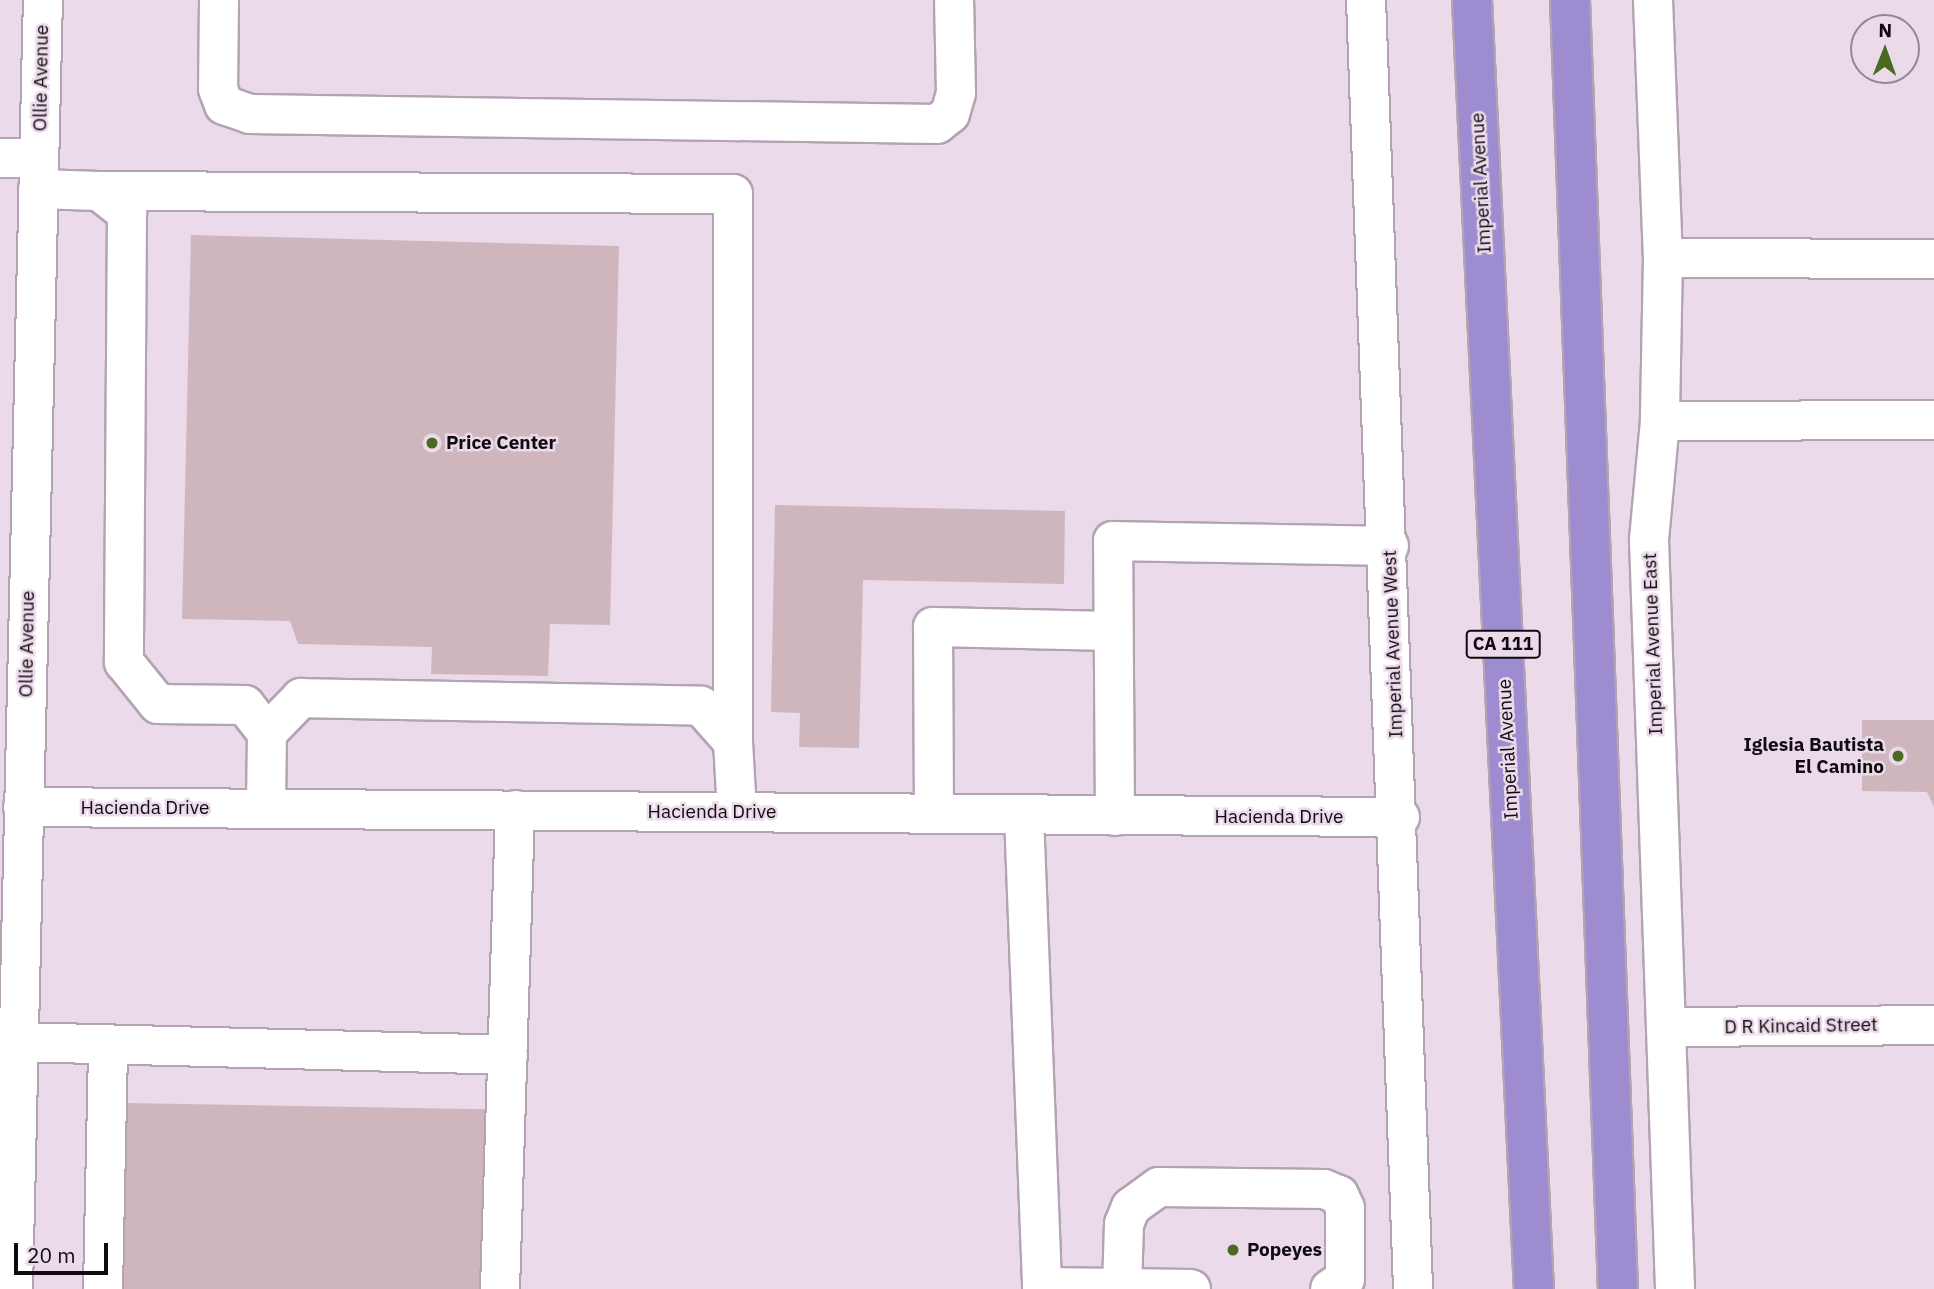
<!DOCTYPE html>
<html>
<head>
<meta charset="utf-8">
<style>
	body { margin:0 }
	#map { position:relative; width:1934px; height:1289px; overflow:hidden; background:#ebdaea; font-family:"IBM Plex Sans",sans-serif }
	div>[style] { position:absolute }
	.building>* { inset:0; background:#cfb6bd; transform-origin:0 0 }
	.roads { filter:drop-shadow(2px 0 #b3a3b3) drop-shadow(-2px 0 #b3a3b3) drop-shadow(0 2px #b3a3b3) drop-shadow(0 -2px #b3a3b3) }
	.minor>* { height:38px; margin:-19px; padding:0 19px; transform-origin:19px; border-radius:19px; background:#fff }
	.highway>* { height:38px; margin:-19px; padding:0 19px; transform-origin:19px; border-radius:19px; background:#9d8dd0 }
	.dots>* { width:19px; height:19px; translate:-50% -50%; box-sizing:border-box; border:4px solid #ebdaea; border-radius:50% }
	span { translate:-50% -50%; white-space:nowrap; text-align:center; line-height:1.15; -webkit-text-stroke:5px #ebdaea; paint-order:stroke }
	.shield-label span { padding:2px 5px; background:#ebdaea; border:2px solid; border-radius:5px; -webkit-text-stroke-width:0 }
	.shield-label { font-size:18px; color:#100b10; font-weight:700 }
	.street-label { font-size:19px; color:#100b10 }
	.poi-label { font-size:19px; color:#100b10; font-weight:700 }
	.left { translate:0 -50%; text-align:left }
	.right { translate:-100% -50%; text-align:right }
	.north { position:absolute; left:1850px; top:14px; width:70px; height:70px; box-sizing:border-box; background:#ebdaea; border:2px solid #938793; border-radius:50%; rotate:1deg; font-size:19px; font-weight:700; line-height:28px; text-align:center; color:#100b10 }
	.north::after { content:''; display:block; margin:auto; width:24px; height:32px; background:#496a20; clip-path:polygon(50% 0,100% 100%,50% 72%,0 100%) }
	.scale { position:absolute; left:14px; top:1243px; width:94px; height:32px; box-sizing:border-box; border:4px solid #100b10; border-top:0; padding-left:9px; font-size:21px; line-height:24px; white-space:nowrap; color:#100b10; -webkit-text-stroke:5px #ebdaea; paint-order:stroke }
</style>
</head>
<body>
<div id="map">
	<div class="building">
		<div style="clip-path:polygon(191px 235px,619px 246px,610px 625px,550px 624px,548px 676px,431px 674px,432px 647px,298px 644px,290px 621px,182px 619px)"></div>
		<div style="clip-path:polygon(775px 505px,1065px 511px,1064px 584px,863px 580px,859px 748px,799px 747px,800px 713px,771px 712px)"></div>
		<div style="clip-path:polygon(1862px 720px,1934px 720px,1934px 807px,1927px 792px,1862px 791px)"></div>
		<div style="left:127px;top:1103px;width:372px;height:186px;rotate:1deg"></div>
	</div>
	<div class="roads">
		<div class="minor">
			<div style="left:219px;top:0;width:89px;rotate:90.6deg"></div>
			<div style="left:218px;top:89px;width:17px;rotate:69deg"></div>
			<div style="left:224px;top:105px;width:28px;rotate:19deg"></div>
			<div style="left:250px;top:114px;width:687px;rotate:0.83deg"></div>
			<div style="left:937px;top:124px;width:16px;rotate:-38deg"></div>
			<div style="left:950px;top:114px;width:22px;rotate:-74deg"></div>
			<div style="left:956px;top:93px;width:93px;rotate:-91.2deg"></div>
			<div style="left:1366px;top:0;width:1290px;rotate:87.91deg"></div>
			<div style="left:1653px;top:0;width:258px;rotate:87.8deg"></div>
			<div style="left:1663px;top:258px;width:163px;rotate:91.1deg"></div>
			<div style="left:1660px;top:421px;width:120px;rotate:95.3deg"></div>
			<div style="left:1649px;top:540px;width:749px;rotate:88.01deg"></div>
			<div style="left:0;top:158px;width:39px"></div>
			<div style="left:38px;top:189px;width:61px;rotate:1.9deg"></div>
			<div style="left:99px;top:191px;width:36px;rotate:38deg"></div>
			<div style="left:127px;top:213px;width:449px;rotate:90.4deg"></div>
			<div style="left:124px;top:662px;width:54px;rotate:51deg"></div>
			<div style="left:158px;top:704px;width:87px;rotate:0.7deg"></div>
			<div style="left:245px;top:705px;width:36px;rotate:52deg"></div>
			<div style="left:267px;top:733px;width:76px;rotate:90.8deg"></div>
			<div style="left:99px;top:191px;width:634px;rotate:0.27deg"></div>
			<div style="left:733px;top:194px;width:548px;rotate:90deg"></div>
			<div style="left:1663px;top:258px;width:271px;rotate:0.2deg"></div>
			<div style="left:1660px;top:421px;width:274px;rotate:-0.2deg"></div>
			<div style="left:267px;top:733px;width:49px;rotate:-45.8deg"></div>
			<div style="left:301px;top:698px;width:400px;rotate:1.1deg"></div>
			<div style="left:701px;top:706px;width:48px;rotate:48.4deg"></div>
			<div style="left:733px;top:742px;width:70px;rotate:86.7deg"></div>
			<div style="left:23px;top:807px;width:1377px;rotate:0.42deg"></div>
			<div style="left:934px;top:814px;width:187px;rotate:-90.3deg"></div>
			<div style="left:933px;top:627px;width:180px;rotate:1.3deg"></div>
			<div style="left:1024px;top:815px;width:474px;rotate:87.8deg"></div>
			<div style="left:1115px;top:816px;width:275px;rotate:-90.4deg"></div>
			<div style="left:1113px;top:541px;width:276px;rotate:1deg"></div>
			<div style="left:1668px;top:1027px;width:266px;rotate:-0.4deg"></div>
			<div style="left:18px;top:1042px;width:490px;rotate:1.5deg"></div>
			<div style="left:1042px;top:1287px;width:149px;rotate:0.8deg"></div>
			<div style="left:1122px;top:1288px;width:64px;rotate:-88.2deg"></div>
			<div style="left:1124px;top:1224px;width:18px;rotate:-68deg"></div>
			<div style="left:1131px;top:1207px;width:34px;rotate:-36deg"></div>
			<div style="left:1159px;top:1187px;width:165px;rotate:0.7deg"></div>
			<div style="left:1324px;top:1189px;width:16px;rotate:22deg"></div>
			<div style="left:1339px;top:1195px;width:14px;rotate:65deg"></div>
			<div style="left:1345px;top:1208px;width:71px;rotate:90deg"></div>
			<div style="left:1345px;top:1279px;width:18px;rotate:146deg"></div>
			<div style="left:13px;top:1289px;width:1289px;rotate:-88.67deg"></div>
			<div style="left:103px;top:1289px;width:245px;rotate:-88.8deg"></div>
			<div style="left:500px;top:1289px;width:479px;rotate:-88.2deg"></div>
		</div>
		<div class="highway">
			<div style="left:1472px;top:0;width:1290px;rotate:87.25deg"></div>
			<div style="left:1570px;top:0;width:1290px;rotate:87.87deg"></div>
		</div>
	</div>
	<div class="dots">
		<div style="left:432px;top:443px;background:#496a20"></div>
		<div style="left:1898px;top:756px;background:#496a20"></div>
		<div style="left:1233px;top:1250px;background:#496a20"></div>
	</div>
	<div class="shield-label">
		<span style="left:1503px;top:644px">CA 111</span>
	</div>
	<div class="street-label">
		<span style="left:41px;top:78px;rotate:-89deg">Ollie Avenue</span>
		<span style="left:1481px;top:183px;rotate:-93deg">Imperial Avenue</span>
		<span style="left:27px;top:644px;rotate:-89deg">Ollie Avenue</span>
		<span style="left:1393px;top:644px;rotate:-92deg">Imperial Avenue West</span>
		<span style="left:1653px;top:644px;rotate:-92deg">Imperial Avenue East</span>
		<span style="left:1508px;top:749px;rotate:-93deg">Imperial Avenue</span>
		<span style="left:145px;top:808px">Hacienda Drive</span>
		<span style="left:712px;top:812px">Hacienda Drive</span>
		<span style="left:1279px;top:817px">Hacienda Drive</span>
		<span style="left:1801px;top:1026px;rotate:-1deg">D R Kincaid Street</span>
	</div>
	<div class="poi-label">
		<span class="left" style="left:446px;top:443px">Price Center</span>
		<span class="right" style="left:1884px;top:756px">Iglesia Bautista<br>El Camino</span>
		<span class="left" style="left:1247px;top:1250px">Popeyes</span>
	</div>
	<div class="north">N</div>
	<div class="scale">20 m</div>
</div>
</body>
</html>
